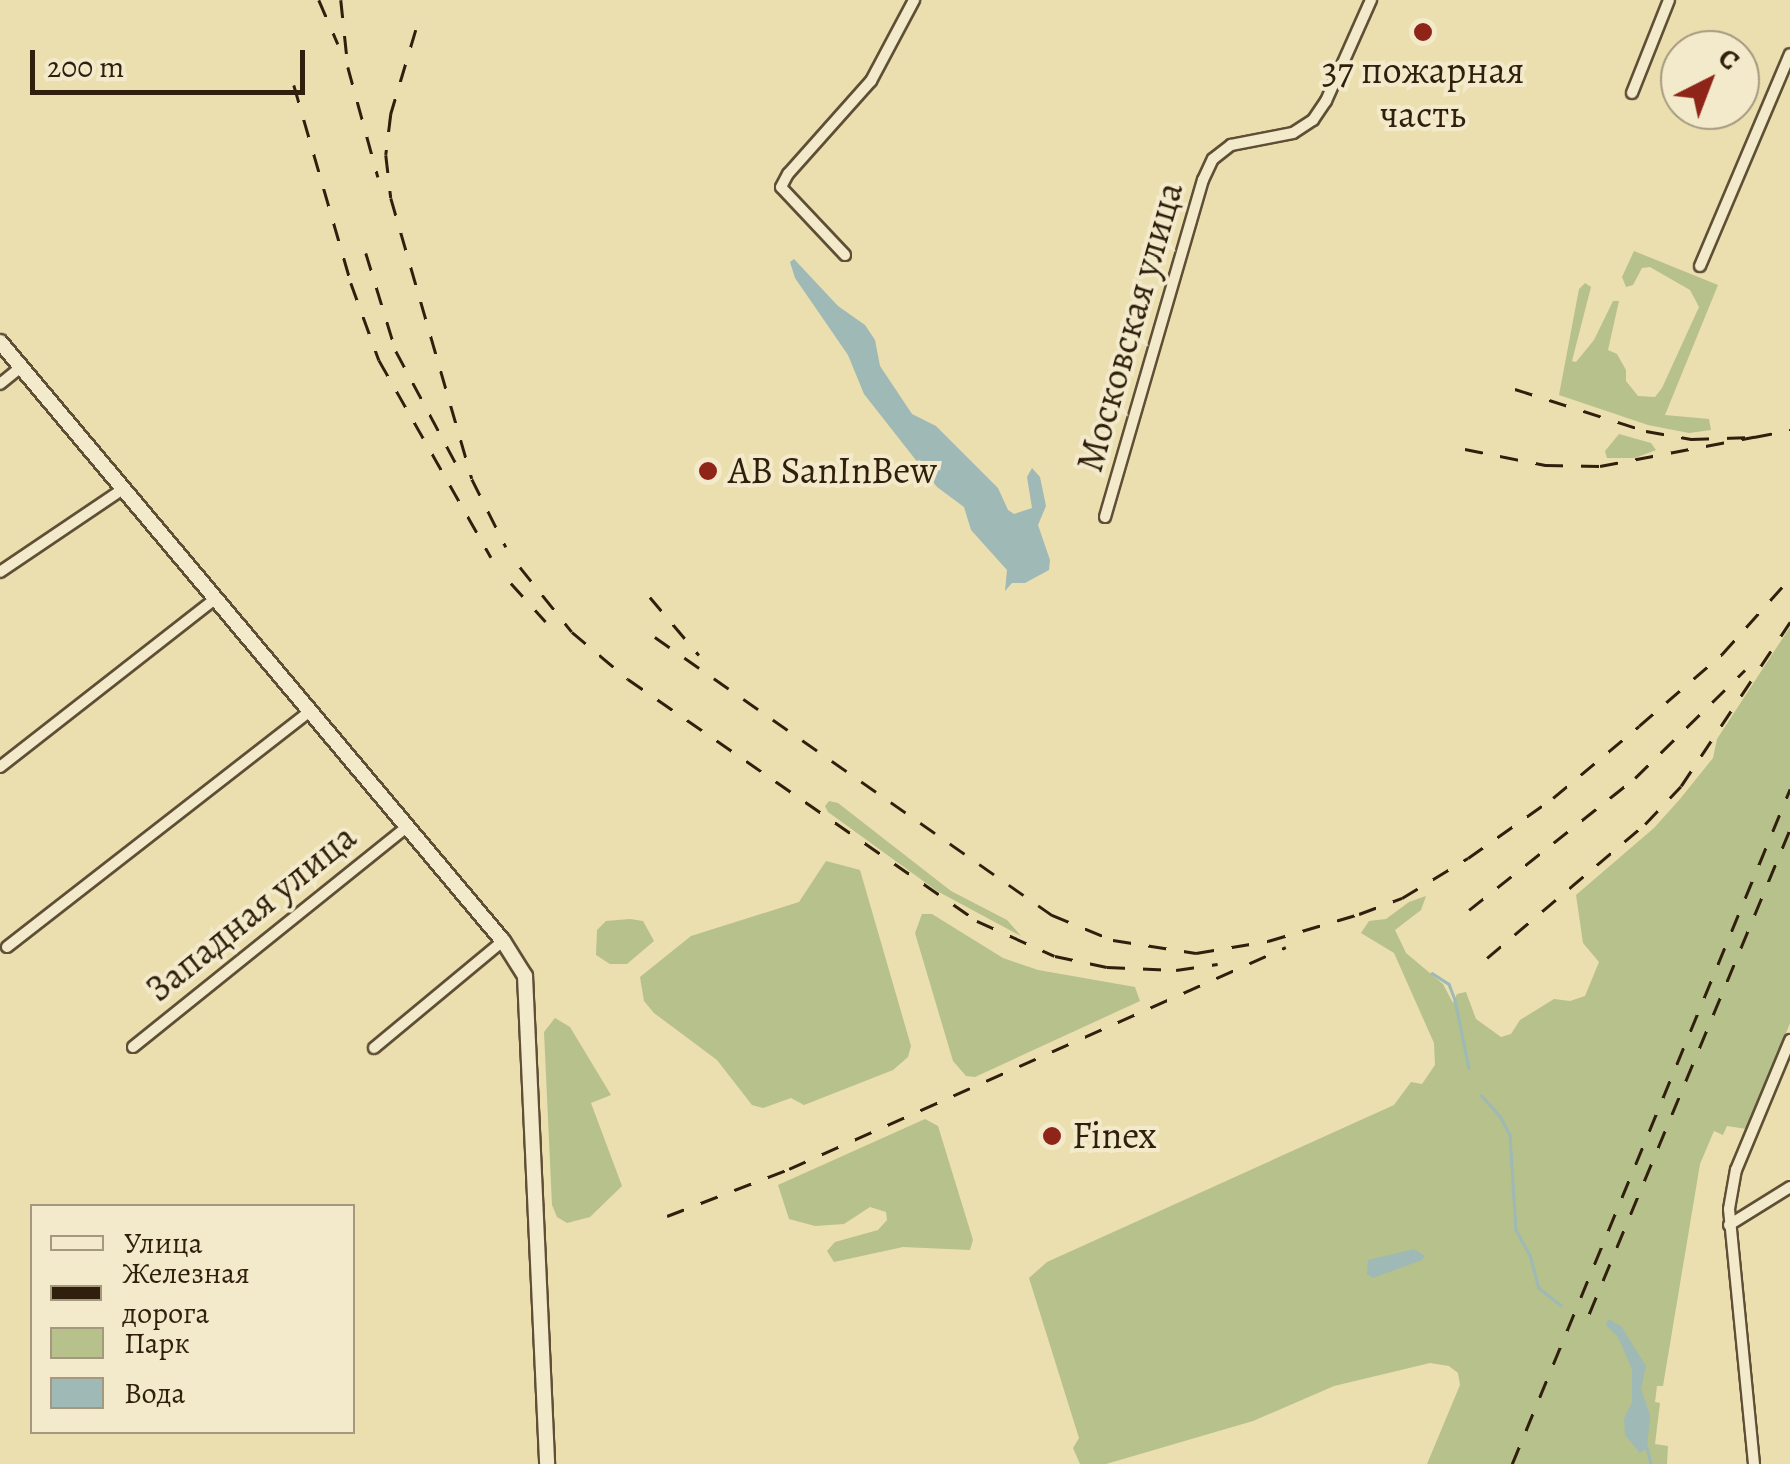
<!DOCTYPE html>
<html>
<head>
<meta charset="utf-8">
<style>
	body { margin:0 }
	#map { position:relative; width:1790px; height:1464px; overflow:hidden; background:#ebdeaf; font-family:Alegreya,serif }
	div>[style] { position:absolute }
	.green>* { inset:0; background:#b7c18b }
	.water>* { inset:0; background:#9eb9b6 }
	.stream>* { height:2.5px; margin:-1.25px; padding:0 1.25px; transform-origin:1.25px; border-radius:1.25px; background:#9eb9b6 }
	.roads { filter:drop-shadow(2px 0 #5e4f35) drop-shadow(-2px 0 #5e4f35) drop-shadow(0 2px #5e4f35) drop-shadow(0 -2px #5e4f35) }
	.minor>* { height:10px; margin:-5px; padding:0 5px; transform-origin:5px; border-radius:5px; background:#f2eacb }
	.tertiary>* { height:14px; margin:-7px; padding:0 7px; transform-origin:7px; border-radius:7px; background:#f2eacb }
	.rail>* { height:2.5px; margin-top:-1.25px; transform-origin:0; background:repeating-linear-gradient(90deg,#2f1f0c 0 18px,transparent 0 36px) }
	.dots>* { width:28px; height:28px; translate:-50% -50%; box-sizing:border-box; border:5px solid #f2eacb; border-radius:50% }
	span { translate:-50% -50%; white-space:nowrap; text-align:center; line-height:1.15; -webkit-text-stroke:8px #f2eacb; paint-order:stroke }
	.poi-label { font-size:38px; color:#2f1f0c }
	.left { translate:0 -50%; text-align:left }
	.street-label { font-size:38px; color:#2f1f0c }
	.legend { position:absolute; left:30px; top:1204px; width:325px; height:230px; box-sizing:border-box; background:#f2eacb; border:2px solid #a4997f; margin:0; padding:12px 18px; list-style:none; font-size:30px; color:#2f1f0c }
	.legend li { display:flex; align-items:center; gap:20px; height:50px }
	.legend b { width:50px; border:2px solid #a4997f }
	.north { position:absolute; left:1660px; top:30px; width:100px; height:100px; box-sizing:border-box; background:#f2eacb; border:2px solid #a4997f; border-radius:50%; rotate:42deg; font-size:28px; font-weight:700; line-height:40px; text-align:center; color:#2f1f0c }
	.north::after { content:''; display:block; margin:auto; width:35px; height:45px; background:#8f2418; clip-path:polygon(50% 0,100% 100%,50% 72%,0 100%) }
	.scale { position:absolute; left:30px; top:50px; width:275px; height:45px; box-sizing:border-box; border:5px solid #2f1f0c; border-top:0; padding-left:12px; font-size:30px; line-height:35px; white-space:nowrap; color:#2f1f0c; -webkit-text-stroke:8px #f2eacb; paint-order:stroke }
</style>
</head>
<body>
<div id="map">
	<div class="green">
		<div style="clip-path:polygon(1634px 251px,1718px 285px,1665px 415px,1709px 419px,1711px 430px,1689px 433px,1648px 425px,1559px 395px,1579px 289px,1585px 283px,1591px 287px,1572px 361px,1576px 362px,1594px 340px,1613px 301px,1619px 301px,1608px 350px,1617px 354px,1626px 370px,1626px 381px,1638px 396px,1655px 397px,1662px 388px,1699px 307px,1690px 290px,1650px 267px,1642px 268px,1633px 285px,1626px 287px,1622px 277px)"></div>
		<div style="clip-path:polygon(1619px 434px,1651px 443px,1656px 450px,1635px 458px,1607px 458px,1605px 451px)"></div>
		<div style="clip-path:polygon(1790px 627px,1790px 1023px,1747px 1129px,1727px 1126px,1723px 1135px,1714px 1131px,1700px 1164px,1663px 1386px,1657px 1386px,1655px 1402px,1660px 1403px,1655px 1444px,1668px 1446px,1667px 1464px,1427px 1464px,1460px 1385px,1458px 1373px,1449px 1366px,1430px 1363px,1334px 1386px,1253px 1421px,1106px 1464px,1080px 1464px,1073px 1448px,1079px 1438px,1029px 1278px,1047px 1262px,1394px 1105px,1411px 1082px,1422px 1084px,1435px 1065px,1434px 1043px,1394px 953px,1361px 933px,1369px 921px,1386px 919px,1409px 902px,1426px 896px,1421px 910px,1395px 930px,1406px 953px,1443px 984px,1453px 1003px,1457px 994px,1466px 992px,1476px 1019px,1501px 1037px,1511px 1034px,1520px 1020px,1554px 999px,1570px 1001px,1585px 996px,1599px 962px,1583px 943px,1576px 895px,1654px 828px,1680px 799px,1713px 758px,1717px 739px)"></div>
		<div style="clip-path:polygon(829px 801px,838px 803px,951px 891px,1007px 920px,1021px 936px,937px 891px,828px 812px,825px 806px)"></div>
		<div style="clip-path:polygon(826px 861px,860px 870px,911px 1046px,908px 1057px,893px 1070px,804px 1105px,791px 1098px,763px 1108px,752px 1105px,717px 1060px,654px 1013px,644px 1001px,640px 977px,691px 936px,799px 902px)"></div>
		<div style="clip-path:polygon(922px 914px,932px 914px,1003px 958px,1038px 970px,1135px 987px,1140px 1001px,975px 1077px,966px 1076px,953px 1061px,915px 933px)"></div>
		<div style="clip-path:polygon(630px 919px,643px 921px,654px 941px,627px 964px,610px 964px,596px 955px,597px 930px,606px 921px)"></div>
		<div style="clip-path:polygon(555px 1018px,570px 1027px,611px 1095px,591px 1103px,622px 1186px,590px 1217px,567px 1223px,557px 1217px,552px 1205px,544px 1032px)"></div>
		<div style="clip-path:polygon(925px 1119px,938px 1126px,973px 1240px,970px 1250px,903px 1247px,834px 1262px,827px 1251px,835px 1242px,878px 1230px,887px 1220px,886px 1212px,870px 1207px,844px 1224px,815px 1226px,789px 1219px,778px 1185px)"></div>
	</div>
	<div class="water">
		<div style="clip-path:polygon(794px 259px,838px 306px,865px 325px,875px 340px,880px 366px,912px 414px,936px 426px,998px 488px,1008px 510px,1014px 514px,1032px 508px,1027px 477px,1032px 468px,1040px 477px,1046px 506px,1038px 525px,1050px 560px,1049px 570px,1025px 583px,1012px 583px,1005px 591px,1007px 570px,971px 530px,964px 507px,937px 487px,864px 394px,848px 355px,795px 278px,790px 262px)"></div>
		<div style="clip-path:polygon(1414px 1249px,1425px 1256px,1422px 1260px,1373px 1278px,1367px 1274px,1368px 1260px)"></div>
		<div style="clip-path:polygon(1608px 1319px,1621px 1326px,1646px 1366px,1641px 1389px,1650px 1415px,1647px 1448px,1640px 1453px,1625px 1435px,1624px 1419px,1632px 1402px,1632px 1369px,1618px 1337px,1606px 1325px)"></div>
	</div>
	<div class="stream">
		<div style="left:1432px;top:973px;width:20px;rotate:33deg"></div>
		<div style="left:1449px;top:984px;width:17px;rotate:69deg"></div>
		<div style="left:1455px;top:1000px;width:69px;rotate:78.4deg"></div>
		<div style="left:1481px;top:1095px;width:28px;rotate:48deg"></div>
		<div style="left:1500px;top:1116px;width:21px;rotate:62deg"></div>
		<div style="left:1510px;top:1135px;width:95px;rotate:86.4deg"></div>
		<div style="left:1516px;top:1230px;width:29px;rotate:61deg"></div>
		<div style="left:1530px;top:1255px;width:34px;rotate:75deg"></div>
		<div style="left:1539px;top:1288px;width:28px;rotate:38deg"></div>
		<div style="left:1647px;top:1448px;width:16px;rotate:76deg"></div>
	</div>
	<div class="roads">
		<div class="minor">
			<div style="left:1632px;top:93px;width:100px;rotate:-68.3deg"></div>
			<div style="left:845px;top:255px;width:93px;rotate:-133.3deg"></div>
			<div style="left:781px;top:187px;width:15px;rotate:-62deg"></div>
			<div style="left:788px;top:174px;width:125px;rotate:-48.3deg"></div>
			<div style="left:871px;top:81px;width:92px;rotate:-62deg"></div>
			<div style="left:1700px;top:266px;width:230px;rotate:-67deg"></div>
			<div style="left:0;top:384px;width:27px;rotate:-39deg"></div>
			<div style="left:1105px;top:517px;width:351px;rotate:-73.8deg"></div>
			<div style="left:1203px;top:180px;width:23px;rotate:-65deg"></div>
			<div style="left:1213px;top:159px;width:23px;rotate:-38deg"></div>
			<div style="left:1231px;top:145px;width:63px;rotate:-11deg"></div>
			<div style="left:1293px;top:133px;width:24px;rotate:-33deg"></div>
			<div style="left:1313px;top:120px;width:23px;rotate:-56deg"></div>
			<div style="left:1326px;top:101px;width:111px;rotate:-66deg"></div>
			<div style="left:0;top:572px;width:148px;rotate:-34deg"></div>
			<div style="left:0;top:767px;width:273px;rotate:-38deg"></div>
			<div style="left:7px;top:947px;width:384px;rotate:-37.9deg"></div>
			<div style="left:133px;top:1047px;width:351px;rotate:-38.8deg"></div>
			<div style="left:374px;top:1048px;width:168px;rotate:-39.7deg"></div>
			<div style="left:1729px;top:1225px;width:72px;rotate:-31.9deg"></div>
			<div style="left:1754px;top:1464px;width:256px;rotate:-95.6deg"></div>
			<div style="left:1729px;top:1209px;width:40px;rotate:-80deg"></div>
			<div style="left:1736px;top:1170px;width:141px;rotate:-67.4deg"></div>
		</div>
		<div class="tertiary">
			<div style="left:0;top:342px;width:782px;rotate:49.98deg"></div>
			<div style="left:503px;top:941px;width:41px;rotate:57.8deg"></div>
			<div style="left:525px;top:976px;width:488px;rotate:87.4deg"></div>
		</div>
	</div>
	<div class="rail">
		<div style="left:319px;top:0;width:48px;rotate:66.6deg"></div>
		<div style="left:341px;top:0;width:67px;rotate:84deg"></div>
		<div style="left:348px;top:67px;width:114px;rotate:74.7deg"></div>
		<div style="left:416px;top:30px;width:88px;rotate:106.6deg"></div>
		<div style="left:391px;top:114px;width:41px;rotate:97deg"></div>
		<div style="left:386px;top:155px;width:43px;rotate:83.4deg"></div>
		<div style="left:391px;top:198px;width:292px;rotate:73.9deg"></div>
		<div style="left:472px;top:479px;width:76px;rotate:63.4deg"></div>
		<div style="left:294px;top:85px;width:206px;rotate:73.9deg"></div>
		<div style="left:351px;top:283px;width:82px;rotate:70deg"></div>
		<div style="left:379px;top:360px;width:227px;rotate:60.4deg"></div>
		<div style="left:366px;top:253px;width:102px;rotate:73deg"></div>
		<div style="left:396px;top:351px;width:136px;rotate:61.9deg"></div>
		<div style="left:1515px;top:389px;width:138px;rotate:17.8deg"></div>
		<div style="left:1646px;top:431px;width:46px;rotate:10.1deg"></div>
		<div style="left:1691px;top:439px;width:63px;rotate:-1.8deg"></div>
		<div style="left:1754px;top:437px;width:37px;rotate:-11deg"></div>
		<div style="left:1465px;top:449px;width:82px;rotate:11.3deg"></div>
		<div style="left:1545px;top:465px;width:55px;rotate:1deg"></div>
		<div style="left:1600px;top:466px;width:157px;rotate:-10.7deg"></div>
		<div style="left:520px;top:567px;width:83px;rotate:51.3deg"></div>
		<div style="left:572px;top:632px;width:73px;rotate:40deg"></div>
		<div style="left:628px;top:679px;width:425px;rotate:34.7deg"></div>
		<div style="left:977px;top:921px;width:85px;rotate:24.2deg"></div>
		<div style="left:1055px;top:956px;width:53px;rotate:11.9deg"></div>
		<div style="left:1107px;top:967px;width:69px;rotate:2.5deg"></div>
		<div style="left:1176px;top:970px;width:42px;rotate:-8.1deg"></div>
		<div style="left:511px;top:583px;width:52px;rotate:48.1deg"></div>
		<div style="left:650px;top:597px;width:76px;rotate:49.8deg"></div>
		<div style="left:655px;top:637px;width:485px;rotate:35deg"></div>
		<div style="left:1052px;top:915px;width:66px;rotate:22.3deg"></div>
		<div style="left:1113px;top:940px;width:84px;rotate:8.9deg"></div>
		<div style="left:1196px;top:953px;width:73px;rotate:-9.5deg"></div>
		<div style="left:1268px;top:941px;width:95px;rotate:-16.5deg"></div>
		<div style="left:1359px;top:914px;width:46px;rotate:-20.4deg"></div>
		<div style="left:1402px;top:898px;width:77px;rotate:-31.2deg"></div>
		<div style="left:1468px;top:858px;width:104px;rotate:-35.2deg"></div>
		<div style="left:1553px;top:798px;width:112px;rotate:-39.9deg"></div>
		<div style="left:1639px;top:726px;width:110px;rotate:-40.9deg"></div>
		<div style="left:1722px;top:654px;width:102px;rotate:-48.2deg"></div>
		<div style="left:1469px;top:910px;width:212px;rotate:-38.5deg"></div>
		<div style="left:1635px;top:778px;width:154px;rotate:-44.5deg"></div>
		<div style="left:1487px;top:958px;width:207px;rotate:-40.3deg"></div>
		<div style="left:1645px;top:824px;width:52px;rotate:-46.5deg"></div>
		<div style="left:1681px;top:786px;width:197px;rotate:-56.4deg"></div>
		<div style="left:667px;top:1216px;width:131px;rotate:-21.1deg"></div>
		<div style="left:789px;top:1169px;width:544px;rotate:-24.07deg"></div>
		<div style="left:1589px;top:1314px;width:525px;rotate:-67.49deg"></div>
		<div style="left:1512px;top:1464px;width:730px;rotate:-67.62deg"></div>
	</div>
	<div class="dots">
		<div style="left:1423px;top:32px;background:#8f2418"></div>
		<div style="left:708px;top:471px;background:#8f2418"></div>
		<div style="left:1052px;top:1136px;background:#8f2418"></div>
	</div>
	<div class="poi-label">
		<span style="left:1423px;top:93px">37 пожарная<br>часть</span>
		<span class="left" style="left:728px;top:471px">AB SanInBew</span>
		<span class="left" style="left:1072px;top:1136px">Finex</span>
	</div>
	<div class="street-label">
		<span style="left:1130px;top:327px;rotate:-74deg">Московская улица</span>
		<span style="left:251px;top:913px;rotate:-39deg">Западная улица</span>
	</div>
	<ul class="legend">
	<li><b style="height:12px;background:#f2eacb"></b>Улица</li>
	<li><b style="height:12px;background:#2f1f0c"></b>Железная дорога</li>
	<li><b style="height:28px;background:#b7c18b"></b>Парк</li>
	<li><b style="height:28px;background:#9eb9b6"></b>Вода</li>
	</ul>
	<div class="north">С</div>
	<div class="scale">200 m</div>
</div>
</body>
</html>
